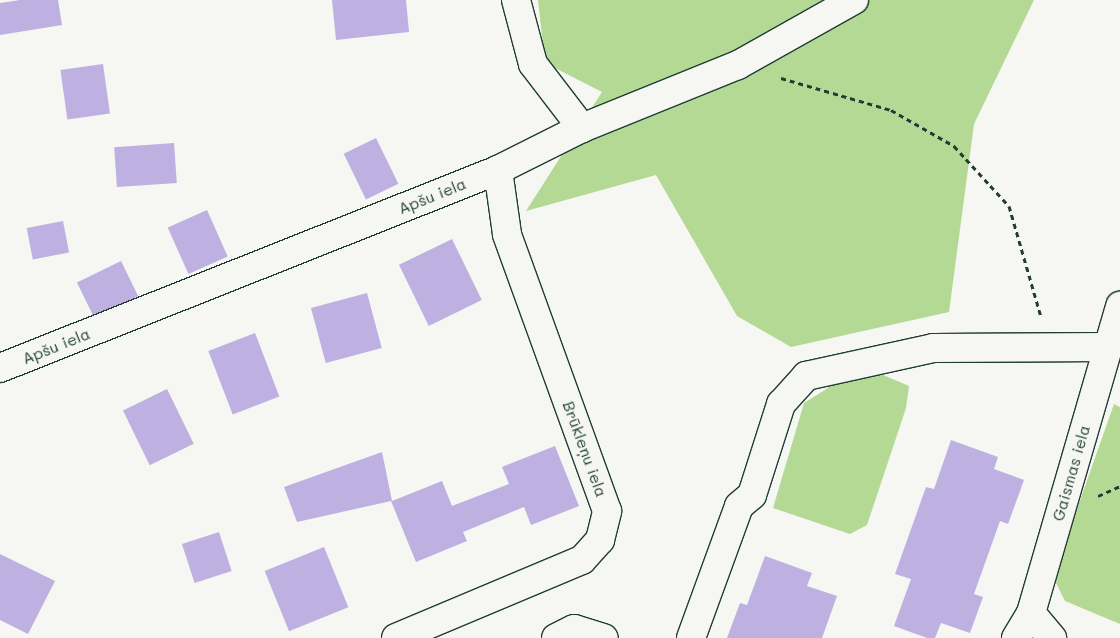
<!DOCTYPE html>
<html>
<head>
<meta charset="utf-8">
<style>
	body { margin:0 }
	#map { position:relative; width:1120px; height:638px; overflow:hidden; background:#f6f6f2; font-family:Mali,sans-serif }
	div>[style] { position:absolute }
	.green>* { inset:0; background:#b4d994 }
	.building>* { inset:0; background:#beb1e2; transform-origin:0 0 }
	.path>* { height:3px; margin-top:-1.5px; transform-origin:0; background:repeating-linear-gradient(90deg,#1f3d34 0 5px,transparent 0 9px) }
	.roads { filter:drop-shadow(1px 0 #1f3d34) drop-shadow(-1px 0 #1f3d34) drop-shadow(0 1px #1f3d34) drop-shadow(0 -1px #1f3d34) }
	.minor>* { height:28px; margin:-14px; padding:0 14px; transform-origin:14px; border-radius:14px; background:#f6f6f2 }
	span { translate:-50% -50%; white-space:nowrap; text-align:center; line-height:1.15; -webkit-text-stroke:5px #f6f6f2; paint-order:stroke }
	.street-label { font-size:16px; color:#1f3d34 }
</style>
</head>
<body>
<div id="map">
	<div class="green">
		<div style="clip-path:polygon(538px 0,1034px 0,974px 124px,949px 312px,791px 347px,737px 316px,656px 175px,526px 211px,602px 92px,545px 63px)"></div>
		<div style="clip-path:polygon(883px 375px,909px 386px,906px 408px,867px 525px,850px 534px,773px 508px,804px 403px,828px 388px,826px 380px)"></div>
		<div style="clip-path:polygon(1114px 404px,1120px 407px,1120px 624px,1065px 601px,1053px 577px)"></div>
	</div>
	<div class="building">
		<div style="clip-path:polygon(20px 0,58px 0,62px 25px,0 35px,0 3px)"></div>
		<div style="clip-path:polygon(332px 0,406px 0,409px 32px,336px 40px)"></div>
		<div style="left:103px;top:64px;width:50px;height:43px;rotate:82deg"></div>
		<div style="left:376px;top:138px;width:51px;height:36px;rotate:64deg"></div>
		<div style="left:174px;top:143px;width:40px;height:60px;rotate:86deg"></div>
		<div style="left:207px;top:210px;width:51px;height:43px;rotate:66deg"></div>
		<div style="left:63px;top:221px;width:32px;height:37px;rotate:79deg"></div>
		<div style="left:452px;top:239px;width:68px;height:59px;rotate:64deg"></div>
		<div style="left:121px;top:261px;width:39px;height:49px;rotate:64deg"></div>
		<div style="left:367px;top:293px;width:57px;height:58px;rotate:75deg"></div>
		<div style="left:255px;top:333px;width:68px;height:50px;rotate:69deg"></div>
		<div style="left:167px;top:389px;width:61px;height:49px;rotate:64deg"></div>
		<div style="clip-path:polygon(951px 440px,998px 457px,994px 469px,1024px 480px,1008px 524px,1000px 521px,974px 594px,983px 597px,970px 633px,941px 623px,935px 638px,927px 638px,894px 626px,911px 579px,895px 574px,926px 487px,934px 489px)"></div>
		<div style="clip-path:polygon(555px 446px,579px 506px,531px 525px,524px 507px,463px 532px,467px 541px,416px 562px,391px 501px,297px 522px,284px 487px,382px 452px,392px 501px,442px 481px,452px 506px,509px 484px,502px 467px)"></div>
		<div style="left:219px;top:532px;width:41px;height:39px;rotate:72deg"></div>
		<div style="left:324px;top:547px;width:65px;height:64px;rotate:68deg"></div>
		<div style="clip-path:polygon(0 554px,55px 581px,28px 634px,0 620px)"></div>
		<div style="clip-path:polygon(765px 556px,812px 573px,807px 586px,837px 596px,822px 638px,727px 638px,740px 603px,747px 605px)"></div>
	</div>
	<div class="path">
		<div style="left:781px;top:78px;width:115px;rotate:16.2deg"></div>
		<div style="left:891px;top:110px;width:73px;rotate:29.7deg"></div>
		<div style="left:954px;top:146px;width:81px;rotate:47.5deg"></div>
		<div style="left:1009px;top:206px;width:116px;rotate:73.9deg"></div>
		<div style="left:1098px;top:496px;width:24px;rotate:-24deg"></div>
	</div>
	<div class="roads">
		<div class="minor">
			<div style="left:516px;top:0;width:66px;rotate:75.1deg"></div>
			<div style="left:533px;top:64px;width:81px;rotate:52.6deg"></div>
			<div style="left:0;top:368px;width:536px;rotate:-21.68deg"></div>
			<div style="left:498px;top:170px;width:94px;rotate:-26.6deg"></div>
			<div style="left:582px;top:128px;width:168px;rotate:-22deg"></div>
			<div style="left:738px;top:65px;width:133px;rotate:-29.3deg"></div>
			<div style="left:1031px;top:613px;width:33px;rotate:50deg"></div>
			<div style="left:396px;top:638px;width:202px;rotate:-22.8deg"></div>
			<div style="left:582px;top:560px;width:27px;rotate:-48deg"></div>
			<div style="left:600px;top:540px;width:30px;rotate:-76deg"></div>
			<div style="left:607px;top:511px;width:294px;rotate:-109.9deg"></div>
			<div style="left:507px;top:234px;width:65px;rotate:-98deg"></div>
			<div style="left:556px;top:638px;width:20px;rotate:-27deg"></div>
			<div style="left:574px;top:629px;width:31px;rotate:17deg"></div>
			<div style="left:691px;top:638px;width:140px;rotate:-70deg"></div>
			<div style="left:739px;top:506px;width:17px;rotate:-40deg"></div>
			<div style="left:752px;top:495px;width:96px;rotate:-72.3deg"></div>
			<div style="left:781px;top:404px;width:38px;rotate:-48deg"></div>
			<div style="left:806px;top:376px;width:130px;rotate:-12.4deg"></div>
			<div style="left:933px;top:348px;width:175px;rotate:-0.3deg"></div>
			<div style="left:1016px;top:638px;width:29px;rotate:-59deg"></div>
			<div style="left:1031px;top:613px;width:320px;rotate:-73.8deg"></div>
		</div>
	</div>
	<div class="street-label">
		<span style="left:432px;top:196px;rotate:-22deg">Apšu iela</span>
		<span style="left:56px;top:346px;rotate:-22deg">Apšu iela</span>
		<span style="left:585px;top:449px;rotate:70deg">Brūkleņu iela</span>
		<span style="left:1071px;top:473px;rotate:-74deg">Gaismas iela</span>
	</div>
</div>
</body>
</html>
